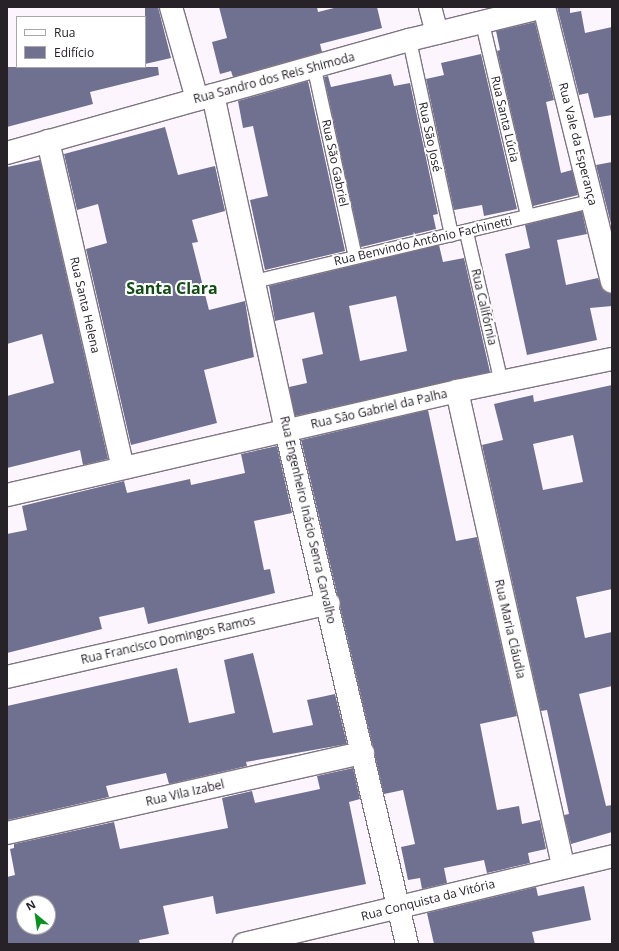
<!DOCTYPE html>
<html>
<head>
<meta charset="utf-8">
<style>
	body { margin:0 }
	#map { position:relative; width:619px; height:951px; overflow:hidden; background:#fcf5fe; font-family:"Open Sans",sans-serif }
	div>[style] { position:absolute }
	.building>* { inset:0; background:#707190 }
	.roads { filter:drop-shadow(1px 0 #7f7582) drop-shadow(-1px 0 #7f7582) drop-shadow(0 1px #7f7582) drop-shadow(0 -1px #7f7582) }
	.service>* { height:13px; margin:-6.5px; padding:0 6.5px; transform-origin:6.5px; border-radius:6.5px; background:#fff }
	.minor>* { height:22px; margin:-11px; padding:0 11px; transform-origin:11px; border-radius:11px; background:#fff }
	span { translate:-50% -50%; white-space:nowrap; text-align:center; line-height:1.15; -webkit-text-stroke:4px #fff; paint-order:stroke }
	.street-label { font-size:12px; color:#262228 }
	.district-label { font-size:16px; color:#144b17; font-weight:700 }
	.frame { position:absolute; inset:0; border:8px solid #262228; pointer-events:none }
	.legend { position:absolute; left:16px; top:16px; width:130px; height:52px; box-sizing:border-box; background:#fff; border:1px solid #a8a7a9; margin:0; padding:5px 7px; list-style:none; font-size:12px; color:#262228 }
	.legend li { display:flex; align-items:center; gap:8px; height:20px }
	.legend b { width:20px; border:1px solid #a8a7a9 }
	.north { position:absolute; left:16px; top:895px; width:40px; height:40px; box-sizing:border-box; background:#fff; border:1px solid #a8a7a9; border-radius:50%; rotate:331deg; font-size:11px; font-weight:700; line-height:16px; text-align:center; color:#262228 }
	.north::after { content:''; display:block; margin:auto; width:14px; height:18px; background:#0d9021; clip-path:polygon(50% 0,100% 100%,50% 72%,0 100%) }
</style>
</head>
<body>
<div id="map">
	<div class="building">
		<div style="clip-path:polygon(145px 7px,158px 7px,171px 58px,145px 64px)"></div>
		<div style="clip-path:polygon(219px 7px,317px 7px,318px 12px,338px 7px,377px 7px,382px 28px,320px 44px,322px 52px,233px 77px,231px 71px,220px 74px,212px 42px,227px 38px)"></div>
		<div style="clip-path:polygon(557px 7px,570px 7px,570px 13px,581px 11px,585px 33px,612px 27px,612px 115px,594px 118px,588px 93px,579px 95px)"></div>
		<div style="clip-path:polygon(535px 22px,554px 100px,546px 102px,561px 173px,572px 170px,578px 195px,533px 206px,497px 51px,500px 50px,496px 31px)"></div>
		<div style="clip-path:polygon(481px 54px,517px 209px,484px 216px,482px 205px,454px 210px,426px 79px,444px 75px,441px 63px)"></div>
		<div style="clip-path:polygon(7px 67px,158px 67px,159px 75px,90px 92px,93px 104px,7px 127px)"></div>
		<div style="clip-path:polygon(391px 74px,394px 86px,410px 83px,438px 214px,433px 215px,436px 229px,361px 247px,324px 77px,328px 76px,331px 87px)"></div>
		<div style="clip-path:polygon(308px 81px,345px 251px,265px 270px,250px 200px,268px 196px,253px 126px,243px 128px,238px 101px)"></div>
		<div style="clip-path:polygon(165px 127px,178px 175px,215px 166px,225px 211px,192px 220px,198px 242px,192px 243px,209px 310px,245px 301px,254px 357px,204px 370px,217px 423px,131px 445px,86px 249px,107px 243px,98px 204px,77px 210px,64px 154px)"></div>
		<div style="clip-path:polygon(40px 160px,108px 459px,83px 465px,80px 450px,7px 468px,7px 396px,54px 383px,42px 334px,7px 344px,7px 167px)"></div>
		<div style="clip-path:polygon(612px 162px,612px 228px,596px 165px)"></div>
		<div style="clip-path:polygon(582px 211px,587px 234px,557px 240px,566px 285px,598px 278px,603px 290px,612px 294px,612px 306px,590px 308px,597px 340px,527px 355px,505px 254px,530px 248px,525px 225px)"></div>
		<div style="clip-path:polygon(evenodd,439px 245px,443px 262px,464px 258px,490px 372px,295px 416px,289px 387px,307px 383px,302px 359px,323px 354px,314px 312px,275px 321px,269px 286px,439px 245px,396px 296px,407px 351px,360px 361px,349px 306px,396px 296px)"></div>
		<div style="clip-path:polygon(evenodd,612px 385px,612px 589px,576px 597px,585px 638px,612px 632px,612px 686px,579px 694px,606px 806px,612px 805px,612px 832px,571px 844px,564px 815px,569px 814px,547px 710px,541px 711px,482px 445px,503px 440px,494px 404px,533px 395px,534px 402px,612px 385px,573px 435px,583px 482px,543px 490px,533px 444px,573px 435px)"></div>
		<div style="clip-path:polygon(428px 410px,456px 541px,477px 537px,517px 716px,480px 724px,497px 810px,519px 806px,522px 824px,540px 820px,546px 849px,528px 853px,530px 863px,487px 873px,484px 860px,444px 868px,447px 883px,422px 889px,420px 878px,408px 880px,401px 847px,415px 844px,403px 790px,384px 794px,301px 440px)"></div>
		<div style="clip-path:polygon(277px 446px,292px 513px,254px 521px,264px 570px,270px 569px,275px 593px,148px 624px,144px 607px,99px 617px,102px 629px,7px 653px,7px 534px,27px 530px,22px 506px,124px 481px,127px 493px,190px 479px,191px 485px,245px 473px,241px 454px)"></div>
		<div style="clip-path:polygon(253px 653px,273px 733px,313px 725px,307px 700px,335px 694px,347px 744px,246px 762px,247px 766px,169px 784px,166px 773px,106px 786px,109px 797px,8px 820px,7px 706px,177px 668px,189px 723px,235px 713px,224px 660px)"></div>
		<div style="clip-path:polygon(evenodd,353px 768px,360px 799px,349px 802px,366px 884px,216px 914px,213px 896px,163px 906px,169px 934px,139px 940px,140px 944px,7px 944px,7px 877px,15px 875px,10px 849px,14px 848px,14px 844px,114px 822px,120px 849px,228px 828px,222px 798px,252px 791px,255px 803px,320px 789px,317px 776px,353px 768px,24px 903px,48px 903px,48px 927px,24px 927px,24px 903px)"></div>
		<div style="clip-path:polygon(584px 886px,591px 920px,532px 932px,535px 944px,434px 944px,427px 913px,536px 887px,538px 896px)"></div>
	</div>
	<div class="roads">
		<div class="service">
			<div style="left:482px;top:23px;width:197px;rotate:76.8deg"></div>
			<div style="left:409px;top:40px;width:199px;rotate:77.8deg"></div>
			<div style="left:314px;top:69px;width:192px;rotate:77.7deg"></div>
			<div style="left:466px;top:232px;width:154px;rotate:76.9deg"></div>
			<div style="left:254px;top:281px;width:349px;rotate:-13.4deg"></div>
		</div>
		<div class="minor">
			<div style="left:171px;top:7px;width:96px;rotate:74.2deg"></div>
			<div style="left:430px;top:7px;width:27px;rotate:75deg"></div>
			<div style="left:544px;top:7px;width:283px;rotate:76.1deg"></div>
			<div style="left:213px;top:95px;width:344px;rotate:77.7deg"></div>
			<div style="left:286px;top:431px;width:527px;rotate:76.73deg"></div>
			<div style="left:48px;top:141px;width:335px;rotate:77.1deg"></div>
			<div style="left:7px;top:153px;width:418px;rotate:-15.7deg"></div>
			<div style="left:409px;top:40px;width:138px;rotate:-13.8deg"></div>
			<div style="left:457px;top:391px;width:488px;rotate:77.4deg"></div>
			<div style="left:7px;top:495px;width:462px;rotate:-13deg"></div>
			<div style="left:457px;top:391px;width:158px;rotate:-11.7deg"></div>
			<div style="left:7px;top:677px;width:330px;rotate:-12.9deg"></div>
			<div style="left:7px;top:833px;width:365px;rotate:-12.7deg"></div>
			<div style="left:244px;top:944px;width:378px;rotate:-13.4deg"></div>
		</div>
	</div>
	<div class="street-label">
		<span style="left:274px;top:78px;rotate:-15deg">Rua Sandro dos Reis Shimoda</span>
		<span style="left:505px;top:119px;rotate:77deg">Rua Santa Lúcia</span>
		<span style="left:430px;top:137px;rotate:78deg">Rua São José</span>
		<span style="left:578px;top:144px;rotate:76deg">Rua Vale da Esperança</span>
		<span style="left:335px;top:163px;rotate:78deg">Rua São Gabriel</span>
		<span style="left:423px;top:241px;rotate:-13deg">Rua Benvindo Antônio Fachinetti</span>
		<span style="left:85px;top:305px;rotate:77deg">Rua Santa Helena</span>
		<span style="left:484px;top:307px;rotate:77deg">Rua Califórnia</span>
		<span style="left:379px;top:409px;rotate:-13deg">Rua São Gabriel da Palha</span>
		<span style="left:308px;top:520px;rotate:77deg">Rua Engenheiro Inácio Senra Carvalho</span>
		<span style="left:510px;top:629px;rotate:77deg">Rua Maria Cláudia</span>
		<span style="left:168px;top:640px;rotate:-13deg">Rua Francisco Domingos Ramos</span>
		<span style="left:185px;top:793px;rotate:-13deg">Rua Vila Izabel</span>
		<span style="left:428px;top:900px;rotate:-14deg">Rua Conquista da Vitória</span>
	</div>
	<div class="district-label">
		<span style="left:172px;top:288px">Santa Clara</span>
	</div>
	<div class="frame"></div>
	<ul class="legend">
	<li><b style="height:5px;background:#fff"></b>Rua</li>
	<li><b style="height:11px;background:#707190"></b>Edifício</li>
	</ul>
	<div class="north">N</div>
</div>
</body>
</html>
